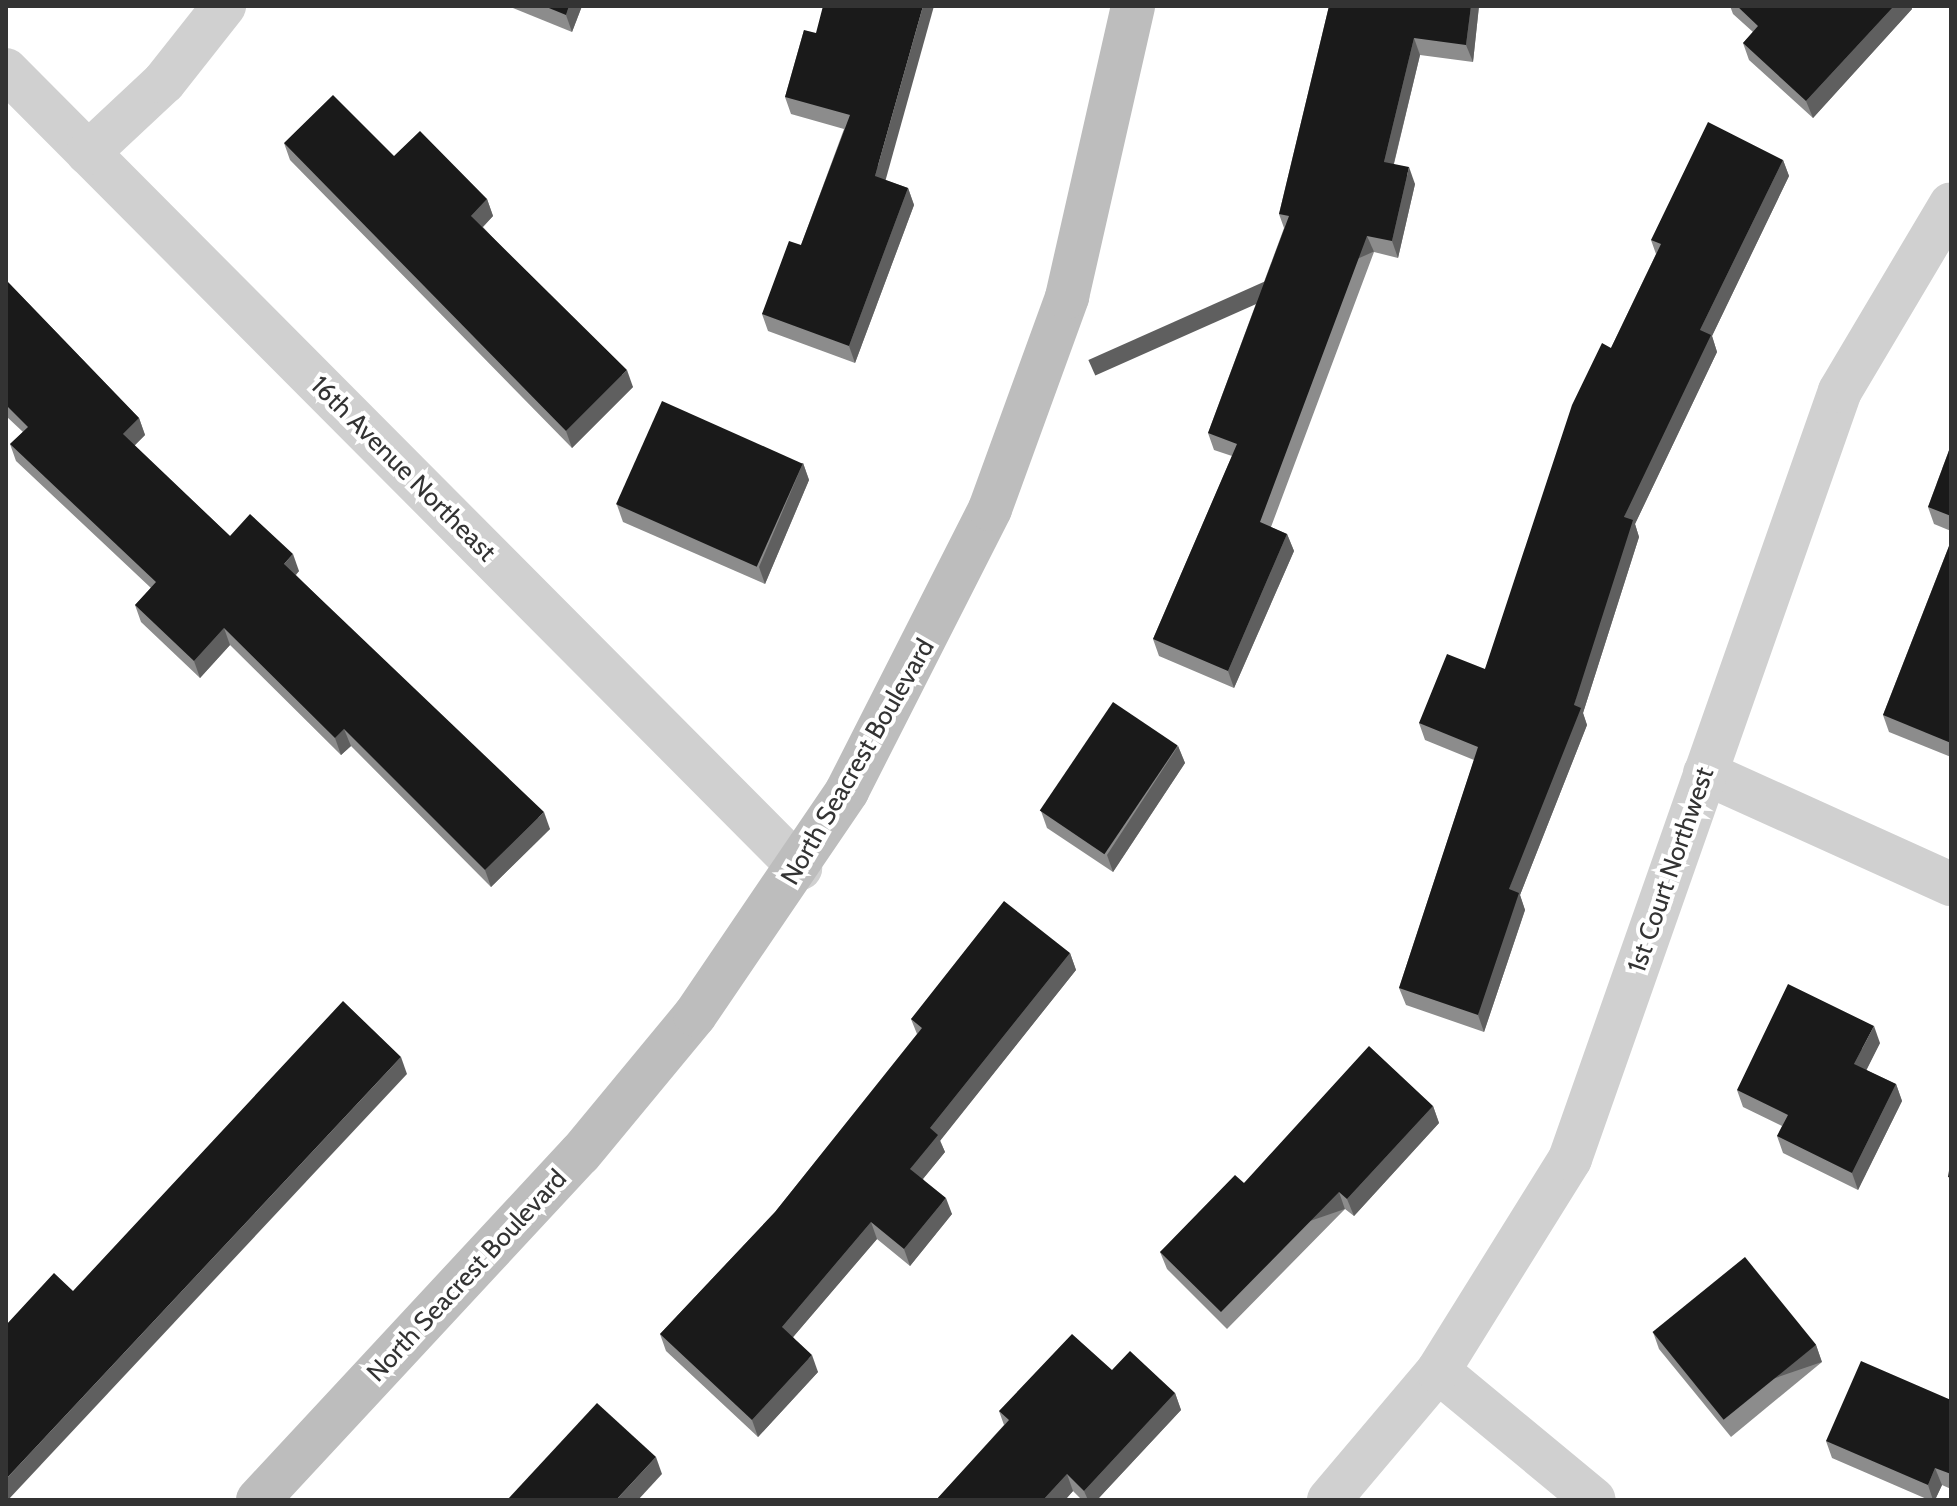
<!DOCTYPE html>
<html>
<head>
<meta charset="utf-8">
<style>
	body { margin:0 }
	#map { position:relative; width:1957px; height:1506px; overflow:hidden; background:#fff; font-family:Cabin,sans-serif }
	div>[style] { position:absolute }
	.street>* { height:44px; margin:-22px; padding:0 22px; transform-origin:22px; border-radius:22px; background:#d0d0d0 }
	.secondary>* { height:44px; margin:-22px; padding:0 22px; transform-origin:22px; border-radius:22px; background:#bdbdbd }
	.wall>* { inset:0; background:#8c8c8c }
	.shaded-wall>* { inset:0; background:#5f5f5f; transform-origin:0 0 }
	.building>* { inset:0; background:#1a1a1a; transform-origin:0 0 }
	span { translate:-50% -50%; white-space:nowrap; text-align:center; line-height:1.15; -webkit-text-stroke:8px #fff; paint-order:stroke }
	.street-label { font-size:26px; color:#333 }
	.frame { position:absolute; inset:0; border:8px solid #333; pointer-events:none }
</style>
</head>
<body>
<div id="map">
	<div class="street">
		<div style="left:6px;top:70px;width:1126px;rotate:45.14deg"></div>
		<div style="left:88px;top:153px;width:104px;rotate:-43.1deg"></div>
		<div style="left:164px;top:82px;width:97px;rotate:-51.7deg"></div>
		<div style="left:1705px;top:773px;width:270px;rotate:24.3deg"></div>
		<div style="left:1438px;top:1371px;width:202px;rotate:39.6deg"></div>
		<div style="left:1329px;top:1500px;width:169px;rotate:-49.8deg"></div>
		<div style="left:1438px;top:1371px;width:250px;rotate:-58.1deg"></div>
		<div style="left:1570px;top:1159px;width:814px;rotate:-70.63deg"></div>
		<div style="left:1840px;top:391px;width:217px;rotate:-59.3deg"></div>
	</div>
	<div class="secondary">
		<div style="left:258px;top:1500px;width:473px;rotate:-47.1deg"></div>
		<div style="left:580px;top:1154px;width:180px;rotate:-50.4deg"></div>
		<div style="left:695px;top:1015px;width:271px;rotate:-55.8deg"></div>
		<div style="left:847px;top:791px;width:316px;rotate:-63.1deg"></div>
		<div style="left:990px;top:509px;width:226px;rotate:-70deg"></div>
		<div style="left:1067px;top:297px;width:298px;rotate:-77.2deg"></div>
	</div>
	<div class="wall">
		<div style="clip-path:polygon(508px 6px,582px 6px,572px 32px)"></div>
		<div style="clip-path:polygon(1329px 6px,1479px 6px,1473px 62px,1420px 55px,1394px 164px,1415px 184px,1398px 258px,1374px 252px,1271px 527px,1287px 534px,1294px 551px,1234px 688px,1159px 656px,1153px 639px,1232px 456px,1214px 450px,1208px 433px,1284px 228px,1279px 214px)"></div>
		<div style="clip-path:polygon(1730px 6px,1911px 6px,1912px 9px,1813px 118px,1749px 60px,1743px 43px,1753px 32px,1733px 14px)"></div>
		<div style="clip-path:polygon(804px 30px,885px 180px,908px 188px,914px 205px,855px 363px,768px 331px,762px 314px,801px 245px,844px 129px,791px 114px,785px 97px)"></div>
		<div style="clip-path:polygon(284px 143px,394px 156px,487px 199px,493px 216px,483px 227px,633px 387px,572px 448px,290px 160px)"></div>
		<div style="clip-path:polygon(1783px 160px,1789px 176px,1712px 336px,1717px 352px,1635px 524px,1639px 537px,1583px 713px,1587px 725px,1520px 895px,1525px 910px,1484px 1032px,1406px 1005px,1399px 988px,1474px 760px,1425px 740px,1419px 723px,1485px 669px,1611px 348px,1656px 254px,1651px 240px)"></div>
		<div style="clip-path:polygon(6px 280px,139px 418px,145px 435px,134px 446px,230px 536px,299px 571px,296px 575px,550px 829px,491px 887px,351px 746px,341px 755px,230px 645px,200px 678px,141px 622px,135px 605px,151px 588px,16px 461px,10px 444px,23px 432px,6px 416px)"></div>
		<div style="clip-path:polygon(1951px 445px,1951px 531px,1934px 524px,1928px 507px)"></div>
		<div style="clip-path:polygon(803px 463px,809px 480px,765px 584px,623px 522px,617px 505px)"></div>
		<div style="clip-path:polygon(1951px 541px,1951px 757px,1889px 732px,1883px 715px)"></div>
		<div style="clip-path:polygon(1178px 746px,1185px 763px,1113px 872px,1047px 828px,1041px 811px)"></div>
		<div style="clip-path:polygon(1070px 953px,1076px 970px,940px 1140px,945px 1152px,923px 1179px,952px 1214px,910px 1266px,877px 1239px,793px 1337px,818px 1372px,758px 1437px,666px 1351px,660px 1334px,775px 1212px,917px 1034px,911px 1019px)"></div>
		<div style="clip-path:polygon(1880px 1043px,1866px 1070px,1896px 1084px,1902px 1101px,1858px 1190px,1783px 1153px,1777px 1136px,1782px 1126px,1743px 1107px,1737px 1090px)"></div>
		<div style="clip-path:polygon(1433px 1106px,1439px 1123px,1354px 1216px,1345px 1209px,1227px 1329px,1167px 1269px,1160px 1252px,1244px 1183px)"></div>
		<div style="clip-path:polygon(1653px 1332px,1816px 1345px,1822px 1362px,1731px 1437px,1659px 1349px)"></div>
		<div style="clip-path:polygon(1112px 1370px,1175px 1393px,1181px 1410px,1097px 1500px,1082px 1500px,1073px 1491px,1065px 1500px,936px 1500px,1004px 1425px,999px 1411px)"></div>
		<div style="clip-path:polygon(1951px 1400px,1951px 1489px,1942px 1485px,1935px 1500px,1929px 1500px,1832px 1458px,1826px 1441px)"></div>
	</div>
	<div class="shaded-wall">
		<div style="clip-path:polygon(569px 6px,582px 6px,572px 32px,566px 15px)"></div>
		<div style="clip-path:polygon(923px 6px,934px 6px,882px 193px,875px 176px)"></div>
		<div style="clip-path:polygon(1471px 6px,1479px 6px,1473px 62px,1466px 45px)"></div>
		<div style="clip-path:polygon(1894px 6px,1911px 6px,1912px 9px,1813px 118px,1806px 101px)"></div>
		<div style="clip-path:polygon(1414px 38px,1420px 55px,1390px 179px,1384px 162px)"></div>
		<div style="clip-path:polygon(1783px 160px,1789px 176px,1712px 336px,1717px 352px,1635px 524px,1639px 537px,1583px 713px,1587px 725px,1520px 895px,1525px 910px,1484px 1032px,1478px 1015px,1509px 889px,1574px 705px,1624px 517px,1700px 330px)"></div>
		<div style="clip-path:polygon(1409px 167px,1415px 184px,1398px 258px,1392px 241px)"></div>
		<div style="clip-path:polygon(908px 188px,914px 205px,855px 363px,849px 346px)"></div>
		<div style="clip-path:polygon(487px 199px,493px 216px,477px 233px,471px 216px)"></div>
		<div style="left:1367px;top:236px;width:17px;height:305px;rotate:66deg"></div>
		<div style="clip-path:polygon(627px 370px,633px 387px,572px 448px,566px 431px)"></div>
		<div style="clip-path:polygon(139px 418px,145px 435px,129px 451px,123px 434px)"></div>
		<div style="clip-path:polygon(803px 463px,809px 480px,765px 584px,759px 567px)"></div>
		<div style="clip-path:polygon(1287px 534px,1294px 551px,1234px 688px,1228px 671px)"></div>
		<div style="clip-path:polygon(293px 554px,299px 571px,290px 581px,284px 564px)"></div>
		<div style="clip-path:polygon(224px 628px,230px 645px,200px 678px,194px 661px)"></div>
		<div style="clip-path:polygon(344px 729px,351px 746px,341px 755px,335px 738px)"></div>
		<div style="clip-path:polygon(1178px 746px,1185px 763px,1113px 872px,1107px 855px)"></div>
		<div style="clip-path:polygon(544px 812px,550px 829px,491px 887px,485px 870px)"></div>
		<div style="clip-path:polygon(1070px 953px,1076px 970px,940px 1141px,945px 1152px,917px 1186px,910px 1169px,930px 1128px)"></div>
		<div style="clip-path:polygon(1874px 1026px,1880px 1043px,1861px 1081px,1854px 1064px)"></div>
		<div style="clip-path:polygon(401px 1057px,407px 1074px,8px 1500px,6px 1500px,6px 1479px)"></div>
		<div style="clip-path:polygon(1896px 1084px,1902px 1101px,1858px 1190px,1852px 1173px)"></div>
		<div style="clip-path:polygon(1433px 1106px,1439px 1123px,1354px 1216px,1347px 1199px)"></div>
		<div style="left:1339px;top:1192px;width:18px;height:168px;rotate:71deg"></div>
		<div style="clip-path:polygon(946px 1198px,952px 1214px,910px 1266px,904px 1249px)"></div>
		<div style="clip-path:polygon(871px 1222px,877px 1239px,788px 1343px,782px 1327px)"></div>
		<div style="left:1816px;top:1345px;width:18px;height:118px;rotate:71deg"></div>
		<div style="clip-path:polygon(812px 1355px,818px 1372px,758px 1437px,752px 1420px)"></div>
		<div style="clip-path:polygon(1175px 1393px,1181px 1410px,1097px 1500px,1088px 1500px,1084px 1491px)"></div>
		<div style="clip-path:polygon(656px 1457px,662px 1474px,638px 1500px,616px 1500px)"></div>
		<div style="clip-path:polygon(1935px 1468px,1942px 1485px,1935px 1500px,1933px 1500px,1928px 1485px)"></div>
		<div style="clip-path:polygon(1067px 1474px,1073px 1491px,1065px 1500px,1043px 1500px)"></div>
	</div>
	<div class="building">
		<div style="clip-path:polygon(544px 6px,569px 6px,566px 15px)"></div>
		<div style="clip-path:polygon(823px 6px,923px 6px,875px 176px,908px 188px,849px 346px,762px 314px,789px 241px,801px 245px,850px 115px,785px 97px,804px 30px,816px 33px)"></div>
		<div style="clip-path:polygon(1329px 6px,1471px 6px,1466px 45px,1414px 38px,1384px 162px,1409px 167px,1392px 241px,1367px 236px,1260px 522px,1287px 534px,1228px 671px,1153px 639px,1237px 444px,1208px 433px,1289px 216px,1279px 214px)"></div>
		<div style="clip-path:polygon(1737px 6px,1894px 6px,1806px 101px,1743px 43px,1758px 26px)"></div>
		<div style="clip-path:polygon(333px 95px,394px 156px,420px 131px,487px 199px,471px 216px,627px 370px,566px 431px,284px 143px)"></div>
		<div style="clip-path:polygon(1708px 122px,1783px 160px,1700px 330px,1711px 335px,1624px 517px,1633px 520px,1574px 705px,1581px 708px,1509px 889px,1519px 893px,1478px 1015px,1399px 988px,1478px 747px,1419px 723px,1447px 654px,1485px 669px,1572px 405px,1602px 343px,1611px 348px,1661px 244px,1651px 240px)"></div>
		<div style="clip-path:polygon(6px 280px,139px 418px,123px 434px,230px 536px,250px 514px,293px 554px,284px 564px,544px 812px,485px 870px,344px 729px,335px 738px,224px 628px,194px 661px,135px 605px,156px 582px,10px 444px,28px 427px,6px 405px)"></div>
		<div style="left:662px;top:401px;width:154px;height:113px;rotate:24deg"></div>
		<div style="clip-path:polygon(1951px 445px,1951px 516px,1928px 507px)"></div>
		<div style="clip-path:polygon(1951px 541px,1951px 743px,1883px 715px)"></div>
		<div style="left:1113px;top:702px;width:78px;height:131px;rotate:34deg"></div>
		<div style="clip-path:polygon(1004px 901px,1070px 953px,930px 1128px,938px 1135px,910px 1169px,946px 1198px,904px 1249px,871px 1222px,782px 1327px,812px 1355px,752px 1420px,660px 1334px,775px 1212px,922px 1028px,911px 1019px)"></div>
		<div style="clip-path:polygon(1788px 984px,1874px 1026px,1854px 1064px,1896px 1084px,1852px 1173px,1777px 1136px,1788px 1115px,1737px 1090px)"></div>
		<div style="clip-path:polygon(343px 1001px,401px 1057px,6px 1479px,6px 1325px,54px 1273px,73px 1291px)"></div>
		<div style="clip-path:polygon(1369px 1046px,1433px 1106px,1347px 1199px,1339px 1192px,1221px 1312px,1160px 1252px,1235px 1175px,1244px 1183px)"></div>
		<div style="clip-path:polygon(1951px 1158px,1951px 1178px,1948px 1177px)"></div>
		<div style="left:1745px;top:1257px;width:113px;height:119px;rotate:51deg"></div>
		<div style="clip-path:polygon(1072px 1334px,1112px 1370px,1130px 1351px,1175px 1393px,1084px 1491px,1067px 1474px,1043px 1500px,936px 1500px,1009px 1420px,999px 1411px)"></div>
		<div style="clip-path:polygon(1861px 1361px,1951px 1400px,1951px 1474px,1935px 1468px,1928px 1485px,1826px 1441px)"></div>
		<div style="clip-path:polygon(597px 1403px,656px 1457px,616px 1500px,507px 1500px)"></div>
	</div>
	<div class="street-label">
		<span style="left:403px;top:469px;rotate:45deg">16th Avenue Northeast</span>
		<span style="left:858px;top:762px;rotate:-60deg">North Seacrest Boulevard</span>
		<span style="left:1671px;top:870px;rotate:-71deg">1st Court Northwest</span>
		<span style="left:467px;top:1276px;rotate:-47deg">North Seacrest Boulevard</span>
	</div>
	<div class="frame"></div>
</div>
</body>
</html>
